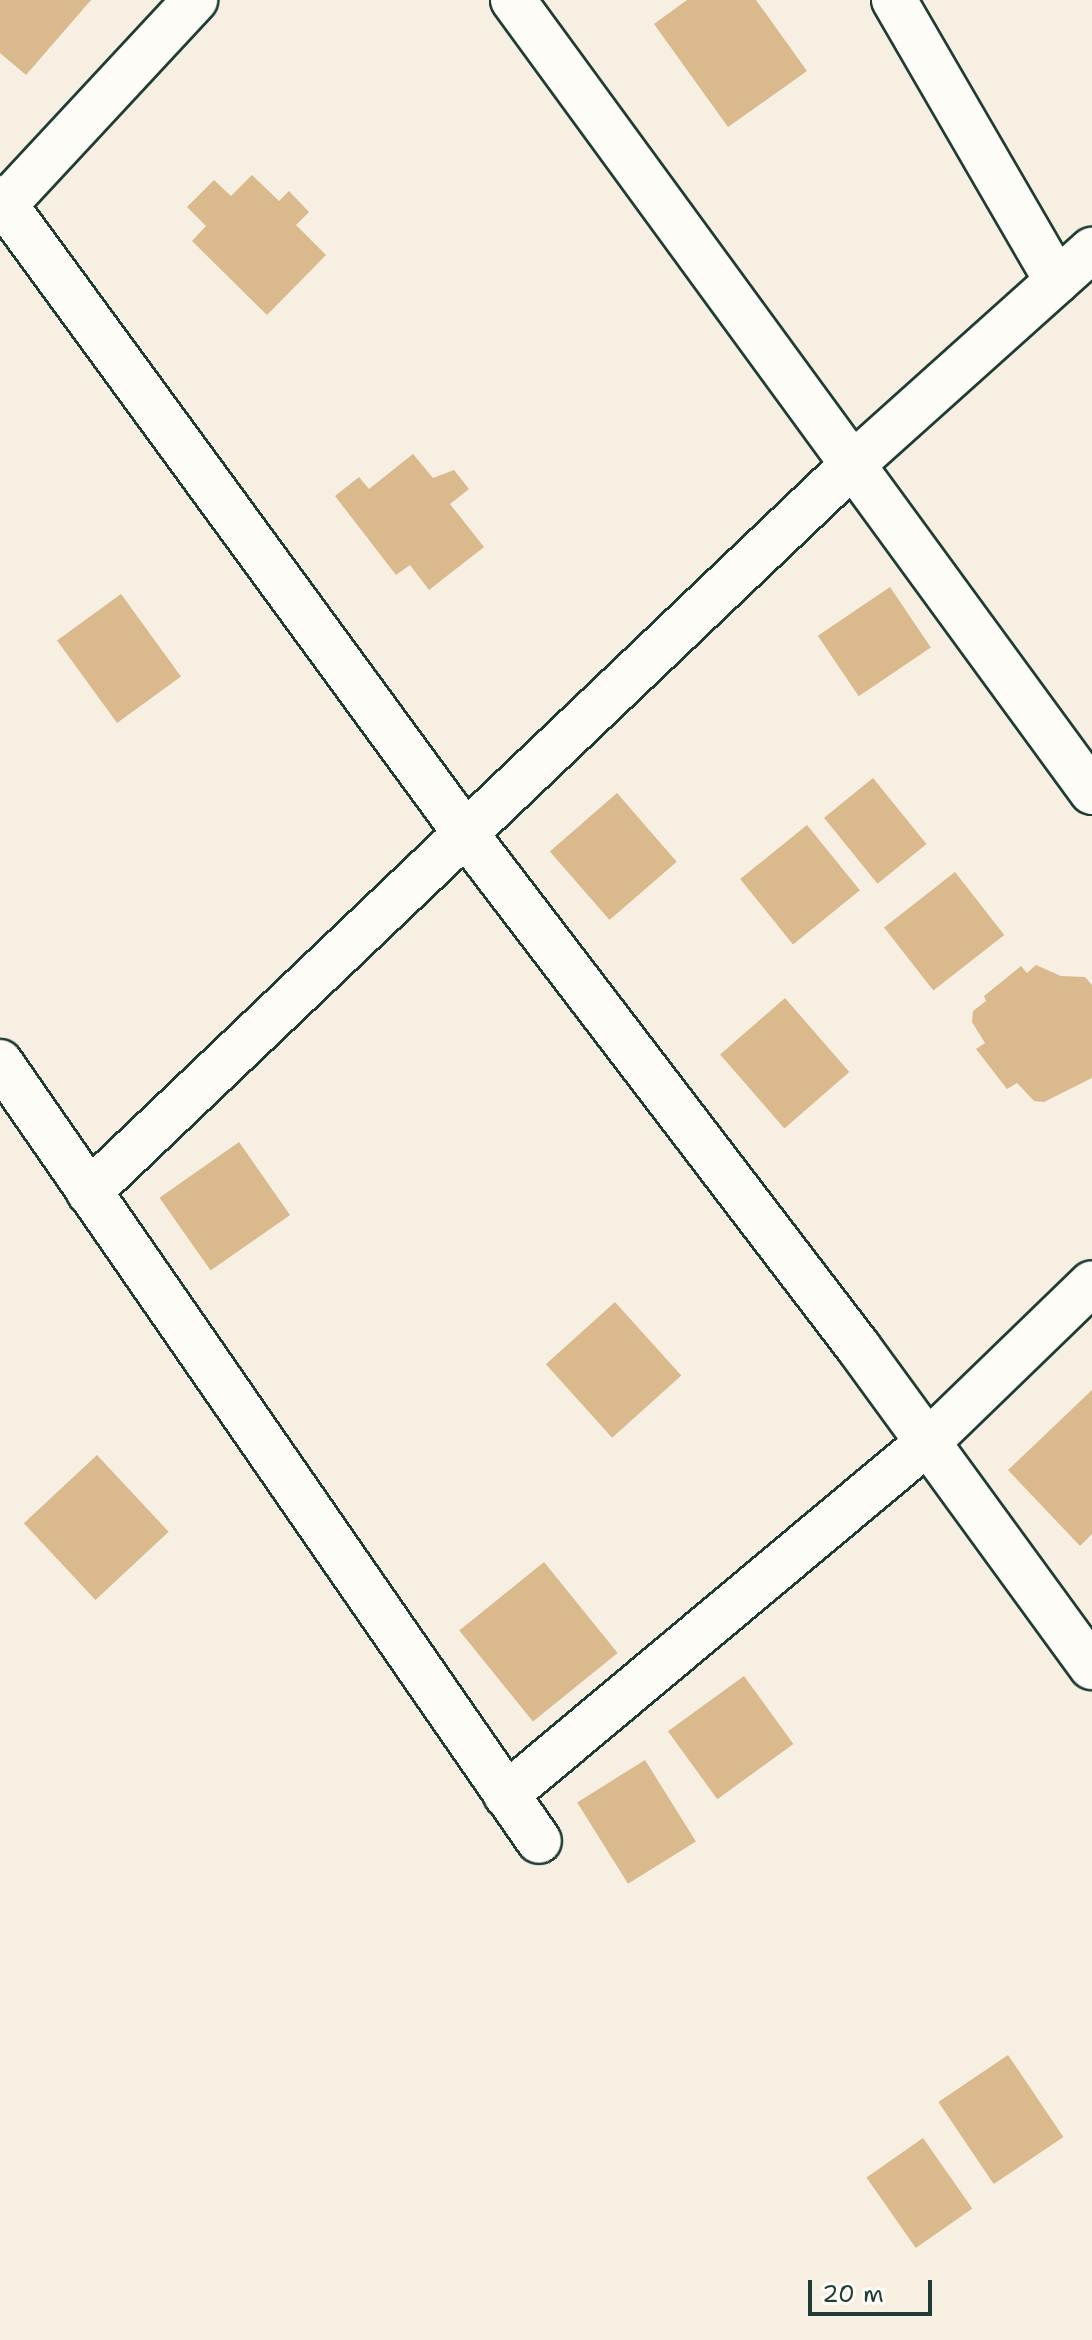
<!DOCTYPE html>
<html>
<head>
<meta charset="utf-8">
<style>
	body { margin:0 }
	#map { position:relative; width:1092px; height:2340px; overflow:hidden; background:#f6efe2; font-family:"Shantell Sans",sans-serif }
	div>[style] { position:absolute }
	.building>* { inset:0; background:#daba8d; transform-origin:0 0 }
	.roads { filter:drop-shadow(2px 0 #1f3d34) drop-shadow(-2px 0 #1f3d34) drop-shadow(0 2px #1f3d34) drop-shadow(0 -2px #1f3d34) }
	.minor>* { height:44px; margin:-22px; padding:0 22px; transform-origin:22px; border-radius:22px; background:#fdfcf7 }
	span { translate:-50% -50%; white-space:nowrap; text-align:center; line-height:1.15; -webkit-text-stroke:6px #fdfcf7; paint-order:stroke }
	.scale { position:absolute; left:808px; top:2280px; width:124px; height:36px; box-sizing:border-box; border:4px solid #1f3d34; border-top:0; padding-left:10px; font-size:24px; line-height:28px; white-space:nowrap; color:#1f3d34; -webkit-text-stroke:6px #fdfcf7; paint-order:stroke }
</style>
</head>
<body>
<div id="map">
	<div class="building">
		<div style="clip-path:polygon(0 0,91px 0,26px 75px,0 53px)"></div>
		<div style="clip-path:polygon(687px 0,756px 0,807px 71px,728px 127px,654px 24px)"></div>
		<div style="clip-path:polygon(252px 175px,279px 201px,289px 191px,309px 212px,296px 225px,326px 255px,267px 315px,192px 241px,206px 226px,187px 207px,214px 180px,231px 196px)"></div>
		<div style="clip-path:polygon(413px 454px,433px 478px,454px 470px,469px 489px,450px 504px,484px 547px,429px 590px,410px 565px,396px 575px,335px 496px,359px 477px,369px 489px)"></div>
		<div style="left:890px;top:587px;width:73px;height:87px;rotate:56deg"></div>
		<div style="left:121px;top:594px;width:102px;height:79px;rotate:54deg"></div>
		<div style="left:873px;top:778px;width:85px;height:63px;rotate:51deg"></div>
		<div style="left:617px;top:793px;width:91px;height:89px;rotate:49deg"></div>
		<div style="left:807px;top:825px;width:84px;height:86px;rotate:51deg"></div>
		<div style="left:955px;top:872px;width:80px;height:90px;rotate:52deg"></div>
		<div style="clip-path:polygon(1036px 965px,1061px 976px,1085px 977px,1092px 985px,1092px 1078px,1044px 1102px,1034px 1101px,1017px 1083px,1007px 1089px,976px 1049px,985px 1043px,972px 1022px,973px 1011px,986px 1001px,984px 996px,1021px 966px,1027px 973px)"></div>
		<div style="left:785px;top:998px;width:98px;height:86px;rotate:49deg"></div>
		<div style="left:239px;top:1142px;width:89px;height:97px;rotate:55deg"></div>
		<div style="left:615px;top:1302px;width:99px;height:93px;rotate:48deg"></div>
		<div style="clip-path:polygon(1092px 1390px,1092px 1534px,1080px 1546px,1008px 1470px)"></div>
		<div style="left:97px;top:1455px;width:105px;height:100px;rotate:47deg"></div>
		<div style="left:544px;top:1562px;width:117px;height:109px;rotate:51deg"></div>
		<div style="left:744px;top:1676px;width:84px;height:94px;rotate:54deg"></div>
		<div style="left:645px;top:1760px;width:96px;height:80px;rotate:58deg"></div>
		<div style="left:1008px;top:2055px;width:99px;height:84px;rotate:56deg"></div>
		<div style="left:923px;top:2138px;width:86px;height:69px;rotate:55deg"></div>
	</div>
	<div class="roads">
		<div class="minor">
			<div style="left:513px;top:0;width:981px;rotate:53.83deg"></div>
			<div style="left:894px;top:0;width:325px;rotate:59.9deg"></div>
			<div style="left:0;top:198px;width:788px;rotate:53.77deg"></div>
			<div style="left:466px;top:834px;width:647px;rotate:52.6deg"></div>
			<div style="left:859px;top:1348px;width:395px;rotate:53.9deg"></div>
			<div style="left:0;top:210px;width:287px;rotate:-47.1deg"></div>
			<div style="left:0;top:1062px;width:947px;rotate:55.32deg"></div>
			<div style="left:89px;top:1192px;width:1052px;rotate:-43.61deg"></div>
			<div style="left:851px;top:466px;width:324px;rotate:-41.9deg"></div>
			<div style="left:506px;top:1795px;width:550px;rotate:-39.91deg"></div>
			<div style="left:928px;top:1442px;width:228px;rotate:-44.1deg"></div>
		</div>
	</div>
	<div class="scale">20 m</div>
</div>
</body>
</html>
